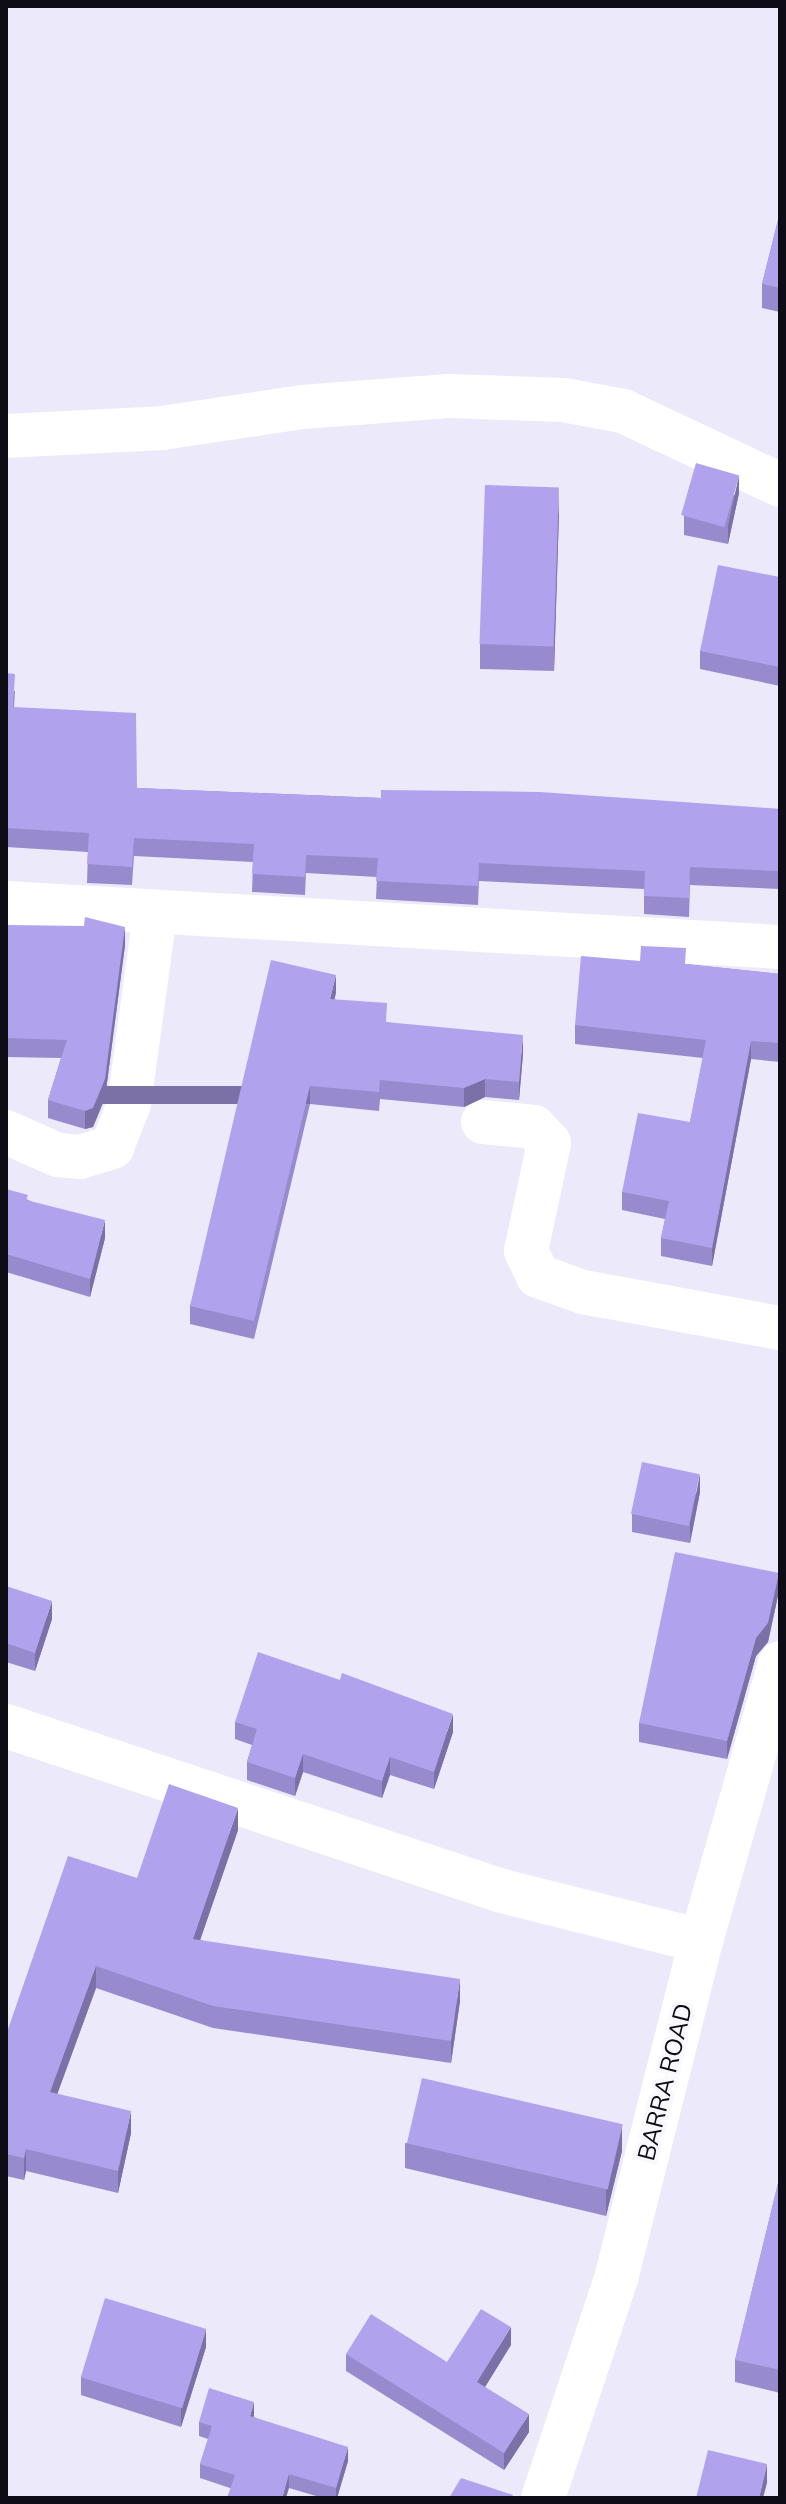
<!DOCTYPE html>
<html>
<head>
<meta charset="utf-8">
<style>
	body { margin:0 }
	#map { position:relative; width:786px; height:2504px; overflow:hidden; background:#ece9fb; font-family:Mulish,sans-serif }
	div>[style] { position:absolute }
	.minor>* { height:44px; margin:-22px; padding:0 22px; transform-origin:22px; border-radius:22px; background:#fff }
	.wall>* { inset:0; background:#988bcd }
	.shaded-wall>* { inset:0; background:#7c71a7; transform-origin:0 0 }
	.building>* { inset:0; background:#b1a2ee; transform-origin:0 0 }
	span { translate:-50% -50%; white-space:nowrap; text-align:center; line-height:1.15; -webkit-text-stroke:8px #f9f8fe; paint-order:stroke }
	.street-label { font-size:24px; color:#0e0d16 }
	.frame { position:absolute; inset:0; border:8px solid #0e0d16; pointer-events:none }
</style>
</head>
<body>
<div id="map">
	<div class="minor">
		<div style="left:6px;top:436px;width:156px;rotate:-2.9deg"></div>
		<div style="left:162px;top:428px;width:142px;rotate:-8.5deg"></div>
		<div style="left:302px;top:407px;width:147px;rotate:-4.3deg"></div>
		<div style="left:449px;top:396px;width:114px;rotate:2deg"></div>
		<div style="left:563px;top:400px;width:61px;rotate:10.4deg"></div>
		<div style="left:623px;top:411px;width:174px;rotate:25.2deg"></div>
		<div style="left:6px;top:903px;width:775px;rotate:3.25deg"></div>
		<div style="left:483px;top:1122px;width:51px;rotate:5.6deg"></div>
		<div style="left:534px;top:1127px;width:22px;rotate:47deg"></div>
		<div style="left:549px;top:1143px;width:110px;rotate:102deg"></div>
		<div style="left:526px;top:1251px;width:28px;rotate:64deg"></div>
		<div style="left:538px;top:1276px;width:48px;rotate:19.6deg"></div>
		<div style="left:583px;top:1292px;width:200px;rotate:10.4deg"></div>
		<div style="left:6px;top:1132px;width:57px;rotate:23.9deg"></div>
		<div style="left:58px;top:1155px;width:22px;rotate:5deg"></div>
		<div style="left:80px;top:1157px;width:34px;rotate:-17deg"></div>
		<div style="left:112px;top:1147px;width:46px;rotate:-68.4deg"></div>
		<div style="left:129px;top:1104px;width:193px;rotate:-82.2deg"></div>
		<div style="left:6px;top:1726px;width:523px;rotate:18.4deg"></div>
		<div style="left:502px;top:1891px;width:205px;rotate:14.1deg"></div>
		<div style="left:543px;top:2498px;width:235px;rotate:-71.6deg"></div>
		<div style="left:617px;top:2275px;width:344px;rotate:-75.9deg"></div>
		<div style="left:701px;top:1941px;width:289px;rotate:-74.1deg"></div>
	</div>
	<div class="wall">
		<div style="clip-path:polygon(780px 212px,780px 312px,762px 308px,762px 284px)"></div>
		<div style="clip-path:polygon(739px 493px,728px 544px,684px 535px,684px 516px)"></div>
		<div style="clip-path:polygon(559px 513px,554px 671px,480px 669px,480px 644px)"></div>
		<div style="clip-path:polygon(780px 577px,780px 686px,700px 669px,700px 651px)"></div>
		<div style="clip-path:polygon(6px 673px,15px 692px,14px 707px,137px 788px,381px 798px,780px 809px,780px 889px,690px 885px,689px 917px,644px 914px,644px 889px,479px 881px,478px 905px,376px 899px,377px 877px,306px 873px,305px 895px,252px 892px,253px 862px,134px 856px,132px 885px,87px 883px,88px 852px,6px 847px)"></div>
		<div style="clip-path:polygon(6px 925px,125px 945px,105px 1098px,93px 1127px,85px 1129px,48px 1118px,48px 1100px,61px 1058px,6px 1057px)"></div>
		<div style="clip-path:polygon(640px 961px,686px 964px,780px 974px,780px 1062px,751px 1059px,712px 1266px,661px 1256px,661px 1238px,665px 1219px,622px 1210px,622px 1192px,690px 1122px,703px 1058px,575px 1044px,575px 1025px)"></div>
		<div style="clip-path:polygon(336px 993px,334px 999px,387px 1022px,523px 1054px,519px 1100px,485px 1097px,464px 1107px,380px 1099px,379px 1111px,310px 1104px,254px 1339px,190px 1324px,190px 1306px)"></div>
		<div style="clip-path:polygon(6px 1189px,105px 1238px,90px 1297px,6px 1272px)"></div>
		<div style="clip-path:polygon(700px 1492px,690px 1543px,632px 1532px,632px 1514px)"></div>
		<div style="clip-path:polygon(6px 1586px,52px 1619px,35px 1671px,6px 1662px)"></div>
		<div style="clip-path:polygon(779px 1591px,768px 1642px,756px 1656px,727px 1759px,639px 1742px,639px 1723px)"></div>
		<div style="clip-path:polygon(235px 1722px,453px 1732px,434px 1789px,390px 1775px,382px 1798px,303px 1772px,295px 1796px,247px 1780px,247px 1762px,252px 1745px,235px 1739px)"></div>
		<div style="clip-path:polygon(238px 1830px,200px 1940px,460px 2001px,451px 2063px,213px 2028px,96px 1988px,57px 2094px,131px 2133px,118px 2193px,26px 2171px,24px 2180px,6px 2176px,6px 2035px,137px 1878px)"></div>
		<div style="clip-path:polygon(405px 2143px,622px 2151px,606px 2216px,405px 2168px)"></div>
		<div style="clip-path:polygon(780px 2175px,780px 2393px,735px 2382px,735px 2360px)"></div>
		<div style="clip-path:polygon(511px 2345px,485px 2387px,529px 2432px,504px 2470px,346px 2371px,346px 2354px,447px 2362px)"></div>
		<div style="clip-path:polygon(206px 2347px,181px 2427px,81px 2395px,81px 2377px)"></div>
		<div style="clip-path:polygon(254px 2417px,348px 2461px,337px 2498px,323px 2498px,289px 2488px,230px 2488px,200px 2478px,200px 2464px,208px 2439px,199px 2436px,199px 2422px)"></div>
	</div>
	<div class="shaded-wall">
		<div style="clip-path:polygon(739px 475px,739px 493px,728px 544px,728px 526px)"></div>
		<div style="clip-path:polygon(559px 488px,559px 513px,554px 671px,554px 647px)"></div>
		<div style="clip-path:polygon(125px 927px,125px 945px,105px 1098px,93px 1127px,85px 1129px,85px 1111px)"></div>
		<div style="clip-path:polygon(336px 975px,336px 993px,330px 1018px,330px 999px)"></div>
		<div style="clip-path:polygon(523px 1035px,523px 1054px,519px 1100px,519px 1082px)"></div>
		<div style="clip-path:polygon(751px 1041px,751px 1059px,712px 1266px,712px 1248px)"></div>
		<div style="clip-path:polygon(485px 1079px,485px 1097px,464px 1107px,464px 1088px)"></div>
		<div style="left:310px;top:1086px;width:18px;height:242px;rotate:90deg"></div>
		<div style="clip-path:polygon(105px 1220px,105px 1238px,90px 1297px,90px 1279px)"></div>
		<div style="clip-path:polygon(700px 1474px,700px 1492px,690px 1543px,690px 1524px)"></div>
		<div style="clip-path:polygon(779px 1573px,779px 1591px,768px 1642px,756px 1656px,727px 1759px,727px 1741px,756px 1638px)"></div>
		<div style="clip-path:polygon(52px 1601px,52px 1619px,35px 1671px,35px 1653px)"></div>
		<div style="clip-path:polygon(453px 1714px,453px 1732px,434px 1789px,434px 1772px)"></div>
		<div style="clip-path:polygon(303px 1754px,303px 1772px,295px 1796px,295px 1778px)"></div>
		<div style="clip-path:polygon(390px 1757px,390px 1775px,382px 1798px,382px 1781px)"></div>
		<div style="clip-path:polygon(238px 1808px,238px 1830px,193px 1961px,193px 1939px)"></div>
		<div style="clip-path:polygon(96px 1966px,96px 1988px,50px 2114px,50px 2092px)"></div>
		<div style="clip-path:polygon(460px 1979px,460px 2001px,451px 2063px,451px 2041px)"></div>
		<div style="clip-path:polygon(131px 2111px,131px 2133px,118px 2193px,118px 2171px)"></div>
		<div style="clip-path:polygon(622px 2126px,622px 2151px,606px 2216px,606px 2191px)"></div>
		<div style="clip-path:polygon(26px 2149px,26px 2171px,24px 2180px,24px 2158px)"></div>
		<div style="clip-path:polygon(511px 2327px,511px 2345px,477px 2400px,477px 2382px)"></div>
		<div style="clip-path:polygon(206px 2329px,206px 2347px,181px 2427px,181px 2408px)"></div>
		<div style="clip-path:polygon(254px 2402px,254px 2416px,250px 2430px,250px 2416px)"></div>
		<div style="clip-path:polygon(529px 2414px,529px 2432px,504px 2470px,504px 2453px)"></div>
		<div style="clip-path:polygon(348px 2447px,348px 2461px,337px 2498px,336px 2498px,336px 2488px)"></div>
		<div style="clip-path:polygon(767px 2464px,767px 2483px,763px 2498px,759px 2498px)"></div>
		<div style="clip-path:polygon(289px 2474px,289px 2488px,286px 2498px,282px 2498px)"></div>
	</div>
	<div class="building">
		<div style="clip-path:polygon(780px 212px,780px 288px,762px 284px)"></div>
		<div style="left:696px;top:463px;width:45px;height:54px;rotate:16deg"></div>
		<div style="left:485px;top:485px;width:74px;height:159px;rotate:2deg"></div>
		<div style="clip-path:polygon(718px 565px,780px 577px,780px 667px,700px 651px)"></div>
		<div style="clip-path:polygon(6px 673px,15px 674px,13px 707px,136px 713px,137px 788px,381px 798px,381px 790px,540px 792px,780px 809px,780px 871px,690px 867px,689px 898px,644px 896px,645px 871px,479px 863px,478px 886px,376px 881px,378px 858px,306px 855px,305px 877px,252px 874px,254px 844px,134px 838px,132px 867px,87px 864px,89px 833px,6px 828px)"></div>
		<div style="clip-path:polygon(85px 917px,125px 927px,105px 1079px,93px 1108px,85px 1111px,48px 1100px,67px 1040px,6px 1038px,6px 925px,84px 926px)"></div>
		<div style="clip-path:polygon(641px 946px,686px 948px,685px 964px,780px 974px,780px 1043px,751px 1041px,712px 1248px,661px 1238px,669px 1201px,622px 1192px,638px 1113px,690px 1122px,706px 1040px,575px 1025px,581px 956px,640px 961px)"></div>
		<div style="clip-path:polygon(271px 960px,336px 975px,330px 999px,387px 1003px,386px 1022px,523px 1035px,519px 1082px,485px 1079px,464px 1088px,380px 1080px,379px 1092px,310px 1086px,254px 1321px,190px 1306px)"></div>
		<div style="clip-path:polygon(6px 1189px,28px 1195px,26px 1200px,105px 1220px,90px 1279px,6px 1254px)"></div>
		<div style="left:642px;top:1462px;width:59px;height:53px;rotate:12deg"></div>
		<div style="clip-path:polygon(675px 1552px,779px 1573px,768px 1623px,756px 1638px,727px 1741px,639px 1723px)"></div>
		<div style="clip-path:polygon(6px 1586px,52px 1601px,35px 1653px,6px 1643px)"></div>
		<div style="clip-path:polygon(258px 1652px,340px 1680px,342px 1673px,453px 1714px,434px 1772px,390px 1757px,382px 1781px,303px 1754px,295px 1778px,247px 1762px,257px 1729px,235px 1722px)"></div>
		<div style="clip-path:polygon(169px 1784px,238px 1808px,193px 1939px,460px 1979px,451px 2041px,213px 2006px,96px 1966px,50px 2092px,131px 2111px,118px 2171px,26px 2149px,24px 2158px,6px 2154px,6px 2035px,68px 1856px,137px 1878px)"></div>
		<div style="left:422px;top:2078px;width:206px;height:67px;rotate:13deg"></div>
		<div style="clip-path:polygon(780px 2175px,780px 2370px,735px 2360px)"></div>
		<div style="left:105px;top:2298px;width:106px;height:83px;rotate:17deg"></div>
		<div style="clip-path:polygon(481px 2309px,511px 2327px,477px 2382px,529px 2414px,504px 2453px,346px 2354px,371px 2314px,447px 2362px)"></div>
		<div style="clip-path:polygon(209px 2388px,254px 2402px,250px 2416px,348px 2447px,336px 2488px,289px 2474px,282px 2498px,227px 2498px,235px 2475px,200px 2464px,212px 2426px,199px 2422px)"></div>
		<div style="clip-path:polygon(708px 2450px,767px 2464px,759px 2498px,696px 2498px)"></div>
		<div style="clip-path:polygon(461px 2478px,513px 2495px,511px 2498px,449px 2498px)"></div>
	</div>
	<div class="street-label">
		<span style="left:665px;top:2082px;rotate:-76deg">BARRA ROAD</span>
	</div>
	<div class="frame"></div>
</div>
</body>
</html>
